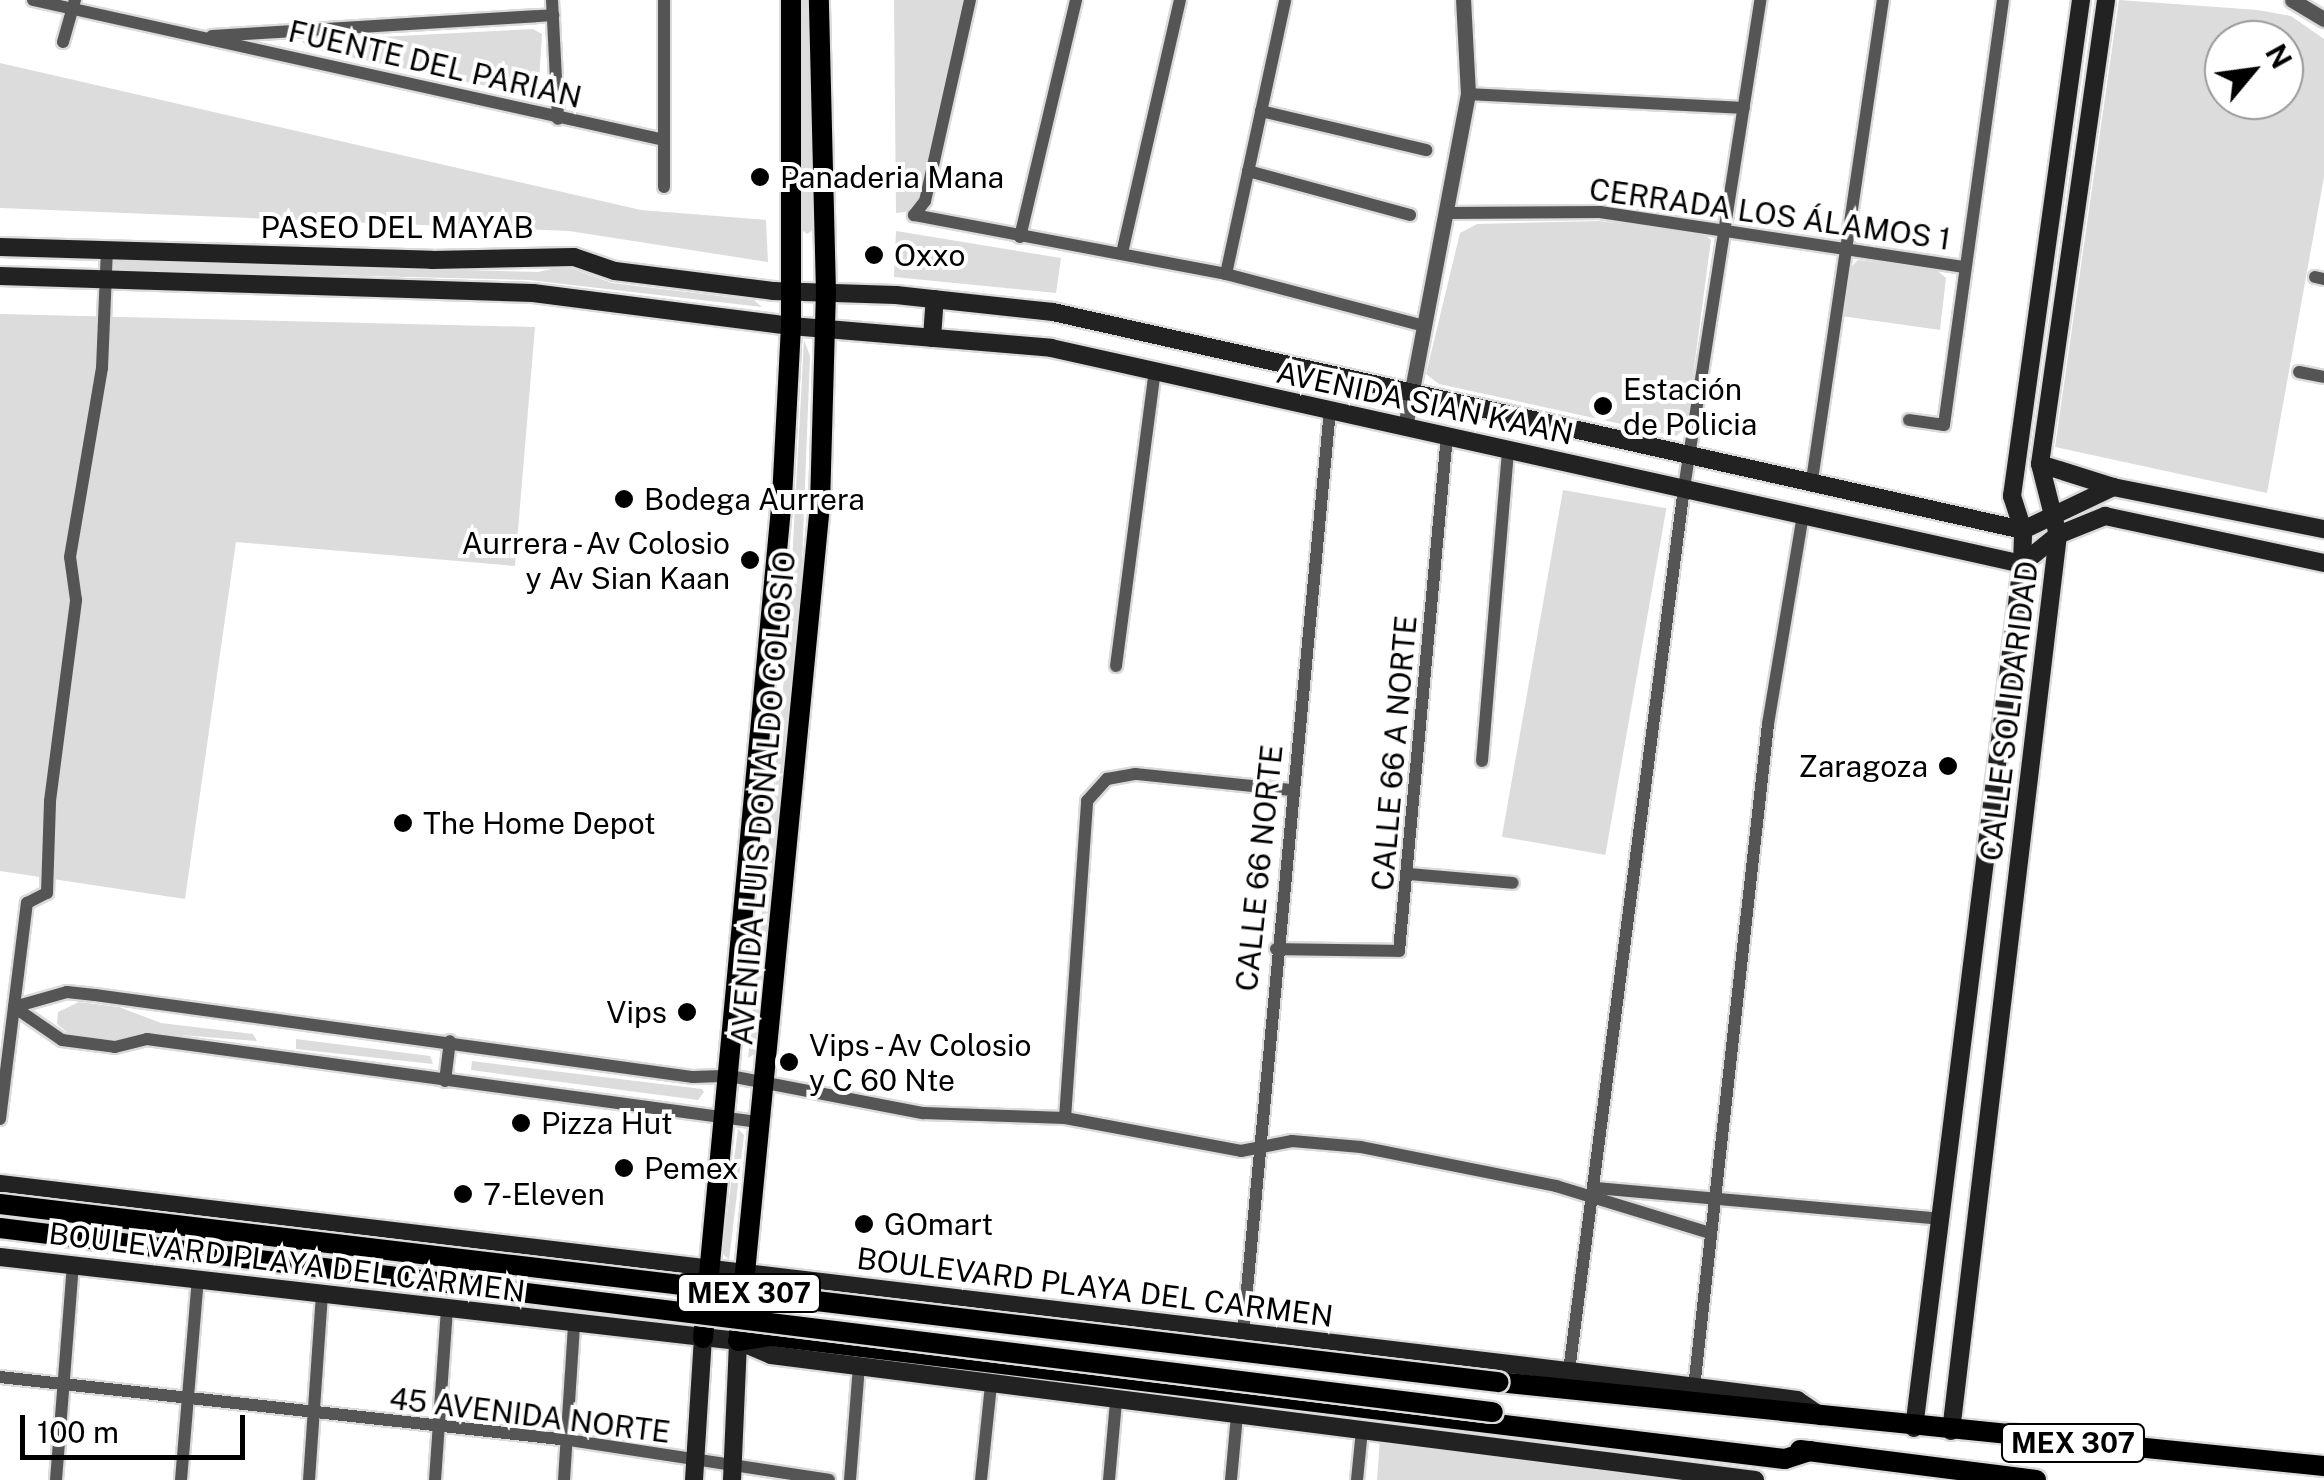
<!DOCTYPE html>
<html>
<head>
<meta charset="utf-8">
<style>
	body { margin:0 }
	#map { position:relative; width:2324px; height:1480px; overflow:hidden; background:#fff; font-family:"Public Sans",sans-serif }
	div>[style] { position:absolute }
	.green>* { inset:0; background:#dcdcdc; transform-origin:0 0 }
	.roads { filter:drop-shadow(2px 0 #dbdbdb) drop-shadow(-2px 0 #dbdbdb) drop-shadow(0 2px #dbdbdb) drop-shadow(0 -2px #dbdbdb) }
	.minor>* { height:12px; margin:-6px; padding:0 6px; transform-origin:6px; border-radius:6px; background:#555 }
	.tertiary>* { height:15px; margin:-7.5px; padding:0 7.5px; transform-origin:7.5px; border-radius:7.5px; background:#555 }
	.secondary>* { height:18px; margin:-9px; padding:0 9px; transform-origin:9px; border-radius:9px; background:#222 }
	.primary>* { height:20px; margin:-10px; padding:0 10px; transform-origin:10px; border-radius:10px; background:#000 }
	.trunk>* { height:20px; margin:-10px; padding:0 10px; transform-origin:10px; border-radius:10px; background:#000 }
	.bridges { filter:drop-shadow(2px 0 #dbdbdb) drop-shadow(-2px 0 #dbdbdb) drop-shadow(0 2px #dbdbdb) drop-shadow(0 -2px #dbdbdb) }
	.trunk-bridge>* { height:20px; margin:-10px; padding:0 10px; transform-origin:10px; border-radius:10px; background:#000 }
	.dots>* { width:28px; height:28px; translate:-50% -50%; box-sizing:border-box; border:5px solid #fff; border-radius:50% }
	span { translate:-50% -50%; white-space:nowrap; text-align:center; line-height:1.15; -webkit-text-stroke:8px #fff; paint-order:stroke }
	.shield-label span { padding:2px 8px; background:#fff; border:2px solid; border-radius:8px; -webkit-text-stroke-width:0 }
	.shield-label { font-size:28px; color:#000; font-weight:700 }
	.street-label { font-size:30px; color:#000 }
	.poi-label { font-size:30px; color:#000 }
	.left { translate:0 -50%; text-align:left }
	.right { translate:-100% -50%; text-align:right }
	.north { position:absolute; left:2204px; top:20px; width:100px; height:100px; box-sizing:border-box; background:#fff; border:2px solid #999; border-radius:50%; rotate:61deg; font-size:28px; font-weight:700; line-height:40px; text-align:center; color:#000 }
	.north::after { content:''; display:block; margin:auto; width:35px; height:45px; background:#000; clip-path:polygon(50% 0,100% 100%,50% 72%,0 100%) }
	.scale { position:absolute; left:20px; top:1415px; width:225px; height:45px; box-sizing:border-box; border:5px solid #000; border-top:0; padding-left:12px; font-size:30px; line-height:35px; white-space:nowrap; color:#000; -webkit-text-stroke:8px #fff; paint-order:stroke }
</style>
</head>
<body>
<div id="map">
	<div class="green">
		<div style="clip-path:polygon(799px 0,810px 0,813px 230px,807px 234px,802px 230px)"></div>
		<div style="clip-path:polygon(894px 0,967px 0,925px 189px,905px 212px,896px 213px)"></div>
		<div style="clip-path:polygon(evenodd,2119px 0,2258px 10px,2291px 16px,2324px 39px,2324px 177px,2267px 493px,2055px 447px,2119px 0,2224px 40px,2284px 40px,2284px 100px,2224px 100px,2224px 40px)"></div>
		<div style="clip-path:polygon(533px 29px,542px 34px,538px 97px,307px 48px,302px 41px)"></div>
		<div style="clip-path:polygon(0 63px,641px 210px,766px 220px,768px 262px,569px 231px,0 208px)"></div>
		<div style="clip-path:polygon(1599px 221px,1703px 233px,1711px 240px,1686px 428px,1676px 436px,1439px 384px,1426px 374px,1460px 233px,1477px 224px)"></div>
		<div style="clip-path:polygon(896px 231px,1061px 258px,1056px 293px,894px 277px)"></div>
		<div style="clip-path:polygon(1858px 260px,1935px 269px,1946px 278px,1940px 330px,1841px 316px,1849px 269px)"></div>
		<div style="clip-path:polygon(114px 261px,538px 272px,565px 266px,612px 283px,754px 300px,762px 307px,529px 280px,115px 270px)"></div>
		<div style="clip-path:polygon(0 314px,535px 327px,515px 566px,236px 542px,185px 899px,0 871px)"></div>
		<div style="clip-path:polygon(804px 340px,810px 356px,800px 614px,762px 1003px,756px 1053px,748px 1058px,788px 636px)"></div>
		<div style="left:1563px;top:490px;width:105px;height:352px;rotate:10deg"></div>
		<div style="clip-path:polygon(79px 1002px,119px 1007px,161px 1023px,253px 1034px,257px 1041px,156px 1033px,115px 1042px,73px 1037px,57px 1024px,58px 1012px)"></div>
		<div style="clip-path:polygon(296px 1039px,430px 1056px,433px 1064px,296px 1049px)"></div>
		<div style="clip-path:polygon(472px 1061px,702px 1089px,704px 1092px,698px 1100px,471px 1070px)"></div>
		<div style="clip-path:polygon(738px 1129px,744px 1135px,729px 1260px,722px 1253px)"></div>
		<div style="clip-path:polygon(1380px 1438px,1716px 1480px,1377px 1480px)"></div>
	</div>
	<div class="roads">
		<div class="minor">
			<div style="left:33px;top:0;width:646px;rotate:12.51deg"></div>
			<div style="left:552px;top:0;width:119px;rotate:87.1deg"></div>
			<div style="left:664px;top:0;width:187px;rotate:90deg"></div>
			<div style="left:970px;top:0;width:206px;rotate:102.6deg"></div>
			<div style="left:925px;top:201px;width:18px;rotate:128deg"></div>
			<div style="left:914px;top:215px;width:318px;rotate:10.7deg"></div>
			<div style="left:1226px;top:274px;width:205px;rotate:14.7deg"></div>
			<div style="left:212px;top:36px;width:342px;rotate:-3.5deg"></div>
			<div style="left:63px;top:42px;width:44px;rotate:-74.1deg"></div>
			<div style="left:1468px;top:94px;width:276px;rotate:2.9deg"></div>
			<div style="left:1261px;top:111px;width:170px;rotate:13.3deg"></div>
			<div style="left:1248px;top:171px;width:168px;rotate:15.2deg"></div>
			<div style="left:1449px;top:213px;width:151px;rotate:-0.4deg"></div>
			<div style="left:1600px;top:212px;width:368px;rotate:8.6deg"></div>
			<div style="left:1020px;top:237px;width:244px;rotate:-76.7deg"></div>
			<div style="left:1122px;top:253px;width:260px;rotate:-77.1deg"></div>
			<div style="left:1226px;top:274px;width:280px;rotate:-77.8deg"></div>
			<div style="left:2315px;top:277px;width:9px;rotate:13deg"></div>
			<div style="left:2299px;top:372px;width:25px;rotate:11deg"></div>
			<div style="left:1909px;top:420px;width:35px;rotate:8deg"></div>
			<div style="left:1944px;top:425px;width:429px;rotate:-82.1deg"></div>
			<div style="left:1812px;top:480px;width:485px;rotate:-81.6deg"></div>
			<div style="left:1116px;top:666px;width:298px;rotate:-82.5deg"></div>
			<div style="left:1482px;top:761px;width:312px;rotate:-85.2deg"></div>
			<div style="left:1409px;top:874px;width:104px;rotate:4.9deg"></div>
			<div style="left:1276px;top:949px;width:123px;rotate:0.9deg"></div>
			<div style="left:1399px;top:951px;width:517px;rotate:-84.68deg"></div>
			<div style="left:14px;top:1007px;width:55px;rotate:-15.8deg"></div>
			<div style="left:67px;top:992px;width:28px;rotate:6deg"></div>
			<div style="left:95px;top:995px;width:604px;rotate:7.81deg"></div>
			<div style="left:693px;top:1077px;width:37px;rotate:-2deg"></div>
			<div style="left:730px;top:1076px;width:197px;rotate:10.9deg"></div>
			<div style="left:923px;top:1113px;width:142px;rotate:2deg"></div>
			<div style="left:1065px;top:1118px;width:179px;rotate:10.6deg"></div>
			<div style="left:1241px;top:1151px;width:52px;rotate:-11.1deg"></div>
			<div style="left:1292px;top:1141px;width:69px;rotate:5deg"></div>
			<div style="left:1361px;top:1147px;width:199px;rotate:11.3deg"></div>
			<div style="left:1556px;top:1186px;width:161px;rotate:17deg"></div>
			<div style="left:14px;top:1007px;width:58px;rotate:34.5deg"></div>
			<div style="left:62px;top:1040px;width:53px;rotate:7.5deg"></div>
			<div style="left:115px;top:1047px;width:33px;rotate:-14deg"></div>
			<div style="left:147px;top:1039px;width:617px;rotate:7.74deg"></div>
			<div style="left:445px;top:1081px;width:40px;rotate:-82.9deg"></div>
			<div style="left:1065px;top:1118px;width:318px;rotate:-86deg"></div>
			<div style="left:1087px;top:801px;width:30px;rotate:-48deg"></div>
			<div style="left:1107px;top:779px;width:29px;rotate:-10deg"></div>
			<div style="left:1136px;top:774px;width:157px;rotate:5.9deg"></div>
			<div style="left:0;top:1119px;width:218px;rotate:-82.9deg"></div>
			<div style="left:27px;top:903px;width:22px;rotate:-27deg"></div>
			<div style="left:47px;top:893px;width:92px;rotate:-88.1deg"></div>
			<div style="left:50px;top:801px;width:203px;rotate:-82.6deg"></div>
			<div style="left:76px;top:600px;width:43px;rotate:-97.9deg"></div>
			<div style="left:70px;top:557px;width:192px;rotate:-80.4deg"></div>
			<div style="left:102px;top:368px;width:118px;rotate:-87.6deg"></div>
			<div style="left:1596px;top:1188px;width:345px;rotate:5.1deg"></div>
			<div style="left:1243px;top:1332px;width:926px;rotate:-84.61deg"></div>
			<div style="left:1569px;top:1371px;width:890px;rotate:-82.58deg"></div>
			<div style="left:1684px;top:488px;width:494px;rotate:-81.1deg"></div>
			<div style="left:0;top:1377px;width:572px;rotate:6.32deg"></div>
			<div style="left:569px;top:1440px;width:263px;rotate:8.7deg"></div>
			<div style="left:1694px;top:1388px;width:668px;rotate:-83.64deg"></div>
			<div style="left:1768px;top:724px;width:212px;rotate:-80.5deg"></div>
			<div style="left:56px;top:1480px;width:216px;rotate:-85.5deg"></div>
			<div style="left:181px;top:1480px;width:203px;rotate:-85.2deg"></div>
			<div style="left:309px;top:1480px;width:186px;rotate:-86deg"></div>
			<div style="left:435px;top:1480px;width:171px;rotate:-86deg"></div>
			<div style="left:564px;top:1480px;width:156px;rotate:-86.3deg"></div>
			<div style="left:850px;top:1480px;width:114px;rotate:-85.5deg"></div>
			<div style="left:981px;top:1480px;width:96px;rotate:-84deg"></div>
			<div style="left:1109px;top:1480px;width:79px;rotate:-84.9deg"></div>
			<div style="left:1231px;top:1480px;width:65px;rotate:-84.7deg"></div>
			<div style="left:1357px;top:1480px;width:50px;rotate:-84.3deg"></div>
		</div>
		<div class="tertiary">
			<div style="left:2292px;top:0;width:37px;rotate:31deg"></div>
			<div style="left:1405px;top:427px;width:339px;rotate:-79.3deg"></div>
			<div style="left:1468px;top:94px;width:94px;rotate:-93deg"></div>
		</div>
		<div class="secondary">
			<div style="left:0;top:247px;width:432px;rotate:1.7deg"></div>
			<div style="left:432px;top:260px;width:142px;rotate:-1.2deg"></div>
			<div style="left:574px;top:257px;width:43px;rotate:18.9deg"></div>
			<div style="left:615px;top:271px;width:159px;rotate:7.2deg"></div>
			<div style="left:773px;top:291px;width:123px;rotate:1.9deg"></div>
			<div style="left:896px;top:295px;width:158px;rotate:6.2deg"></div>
			<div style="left:1053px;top:312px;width:994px;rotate:12.67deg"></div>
			<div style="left:2023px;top:530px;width:100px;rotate:-25.5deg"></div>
			<div style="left:0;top:276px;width:533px;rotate:1.83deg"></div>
			<div style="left:533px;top:293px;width:260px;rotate:7.3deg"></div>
			<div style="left:791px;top:326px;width:261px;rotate:4.8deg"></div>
			<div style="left:1051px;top:348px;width:995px;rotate:12.54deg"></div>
			<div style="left:2022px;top:564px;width:46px;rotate:-38.9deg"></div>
			<div style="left:2058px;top:535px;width:51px;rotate:-22deg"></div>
			<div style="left:2105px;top:516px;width:224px;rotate:12.1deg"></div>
			<div style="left:932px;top:338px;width:39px;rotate:-86deg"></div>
			<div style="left:2040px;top:464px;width:77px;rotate:17.5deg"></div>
			<div style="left:2113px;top:487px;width:215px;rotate:11.3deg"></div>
			<div style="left:0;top:1184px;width:1580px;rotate:6.8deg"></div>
			<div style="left:1569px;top:1371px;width:230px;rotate:7.2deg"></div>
			<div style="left:1797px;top:1400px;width:29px;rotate:34deg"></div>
			<div style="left:0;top:1257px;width:743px;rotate:6.49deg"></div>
			<div style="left:738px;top:1341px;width:36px;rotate:23deg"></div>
			<div style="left:771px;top:1355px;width:992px;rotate:7.24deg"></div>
			<div style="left:1914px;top:1428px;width:871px;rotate:-82.87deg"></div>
			<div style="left:2022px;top:564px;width:34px;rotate:-88deg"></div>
			<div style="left:2023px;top:530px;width:36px;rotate:-108deg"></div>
			<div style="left:2012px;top:496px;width:501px;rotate:-82.08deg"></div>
			<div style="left:1951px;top:1431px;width:902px;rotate:-83.19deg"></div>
			<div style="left:2058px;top:535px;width:73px;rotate:-104.2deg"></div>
			<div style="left:2040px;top:464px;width:469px;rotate:-81.9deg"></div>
			<div style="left:694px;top:1480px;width:142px;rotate:-86.4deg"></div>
			<div style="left:732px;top:1480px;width:139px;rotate:-87.5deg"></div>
		</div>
		<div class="primary">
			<div style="left:739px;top:1334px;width:833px;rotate:-84.42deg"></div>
			<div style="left:820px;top:505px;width:212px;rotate:-88.4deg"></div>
			<div style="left:826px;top:293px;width:293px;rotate:-91.4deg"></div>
			<div style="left:703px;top:1338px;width:844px;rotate:-84.63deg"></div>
			<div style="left:782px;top:498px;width:172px;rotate:-87deg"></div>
			<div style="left:791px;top:326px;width:326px;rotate:-90deg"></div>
		</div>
		<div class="trunk">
			<div style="left:738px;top:1341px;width:33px;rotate:-9deg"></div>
			<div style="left:771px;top:1336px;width:1021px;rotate:6.92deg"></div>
			<div style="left:1785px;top:1459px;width:26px;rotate:-18deg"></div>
			<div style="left:1498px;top:1382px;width:830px;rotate:5.81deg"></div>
			<div style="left:1800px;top:1450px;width:238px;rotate:7.2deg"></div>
		</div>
	</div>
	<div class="bridges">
		<div class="trunk-bridge">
			<div style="left:0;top:1204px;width:1509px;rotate:6.78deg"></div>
			<div style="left:0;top:1228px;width:1504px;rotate:7.03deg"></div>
		</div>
	</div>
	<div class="dots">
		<div style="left:760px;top:177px;background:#000"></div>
		<div style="left:874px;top:255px;background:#000"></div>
		<div style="left:1603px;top:406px;background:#000"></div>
		<div style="left:624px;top:499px;background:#000"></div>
		<div style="left:750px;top:560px;background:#000"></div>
		<div style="left:1948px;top:766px;background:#000"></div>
		<div style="left:403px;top:823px;background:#000"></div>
		<div style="left:687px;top:1012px;background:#000"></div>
		<div style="left:789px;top:1062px;background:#000"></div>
		<div style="left:521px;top:1123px;background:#000"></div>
		<div style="left:624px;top:1168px;background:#000"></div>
		<div style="left:463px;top:1194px;background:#000"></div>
		<div style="left:864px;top:1224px;background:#000"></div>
	</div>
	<div class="shield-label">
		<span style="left:749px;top:1293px">MEX 307</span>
		<span style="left:2073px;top:1443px">MEX 307</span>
	</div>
	<div class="street-label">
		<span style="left:435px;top:64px;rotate:13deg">FUENTE DEL PARIAN</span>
		<span style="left:1770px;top:214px;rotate:8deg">CERRADA LOS ÁLAMOS 1</span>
		<span style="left:397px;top:227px">PASEO DEL MAYAB</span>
		<span style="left:1425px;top:403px;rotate:12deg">AVENIDA SIAN KAAN</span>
		<span style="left:2009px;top:711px;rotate:-83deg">CALLE SOLIDARIDAD</span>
		<span style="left:1394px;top:753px;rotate:-85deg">CALLE 66 A NORTE</span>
		<span style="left:763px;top:798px;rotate:-85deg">AVENIDA LUIS DONALDO COLOSIO</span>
		<span style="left:1259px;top:868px;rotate:-84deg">CALLE 66 NORTE</span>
		<span style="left:287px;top:1262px;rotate:7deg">BOULEVARD PLAYA DEL CARMEN</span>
		<span style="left:1095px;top:1287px;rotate:7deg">BOULEVARD PLAYA DEL CARMEN</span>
		<span style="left:530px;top:1415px;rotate:7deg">45 AVENIDA NORTE</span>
	</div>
	<div class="poi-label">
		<span class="left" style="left:780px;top:177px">Panaderia Mana</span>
		<span class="left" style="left:894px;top:255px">Oxxo</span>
		<span class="left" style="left:1623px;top:406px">Estación<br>de Policia</span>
		<span class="left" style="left:644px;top:499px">Bodega Aurrera</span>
		<span class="right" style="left:730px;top:560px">Aurrera - Av Colosio<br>y Av Sian Kaan</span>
		<span class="right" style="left:1928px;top:766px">Zaragoza</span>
		<span class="left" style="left:423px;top:823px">The Home Depot</span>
		<span class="right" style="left:667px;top:1012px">Vips</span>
		<span class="left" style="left:809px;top:1062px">Vips - Av Colosio<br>y C 60 Nte</span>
		<span class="left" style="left:541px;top:1123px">Pizza Hut</span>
		<span class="left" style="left:644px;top:1168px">Pemex</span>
		<span class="left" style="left:483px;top:1194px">7-Eleven</span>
		<span class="left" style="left:884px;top:1224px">GOmart</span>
	</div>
	<div class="north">N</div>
	<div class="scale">100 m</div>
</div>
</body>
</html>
